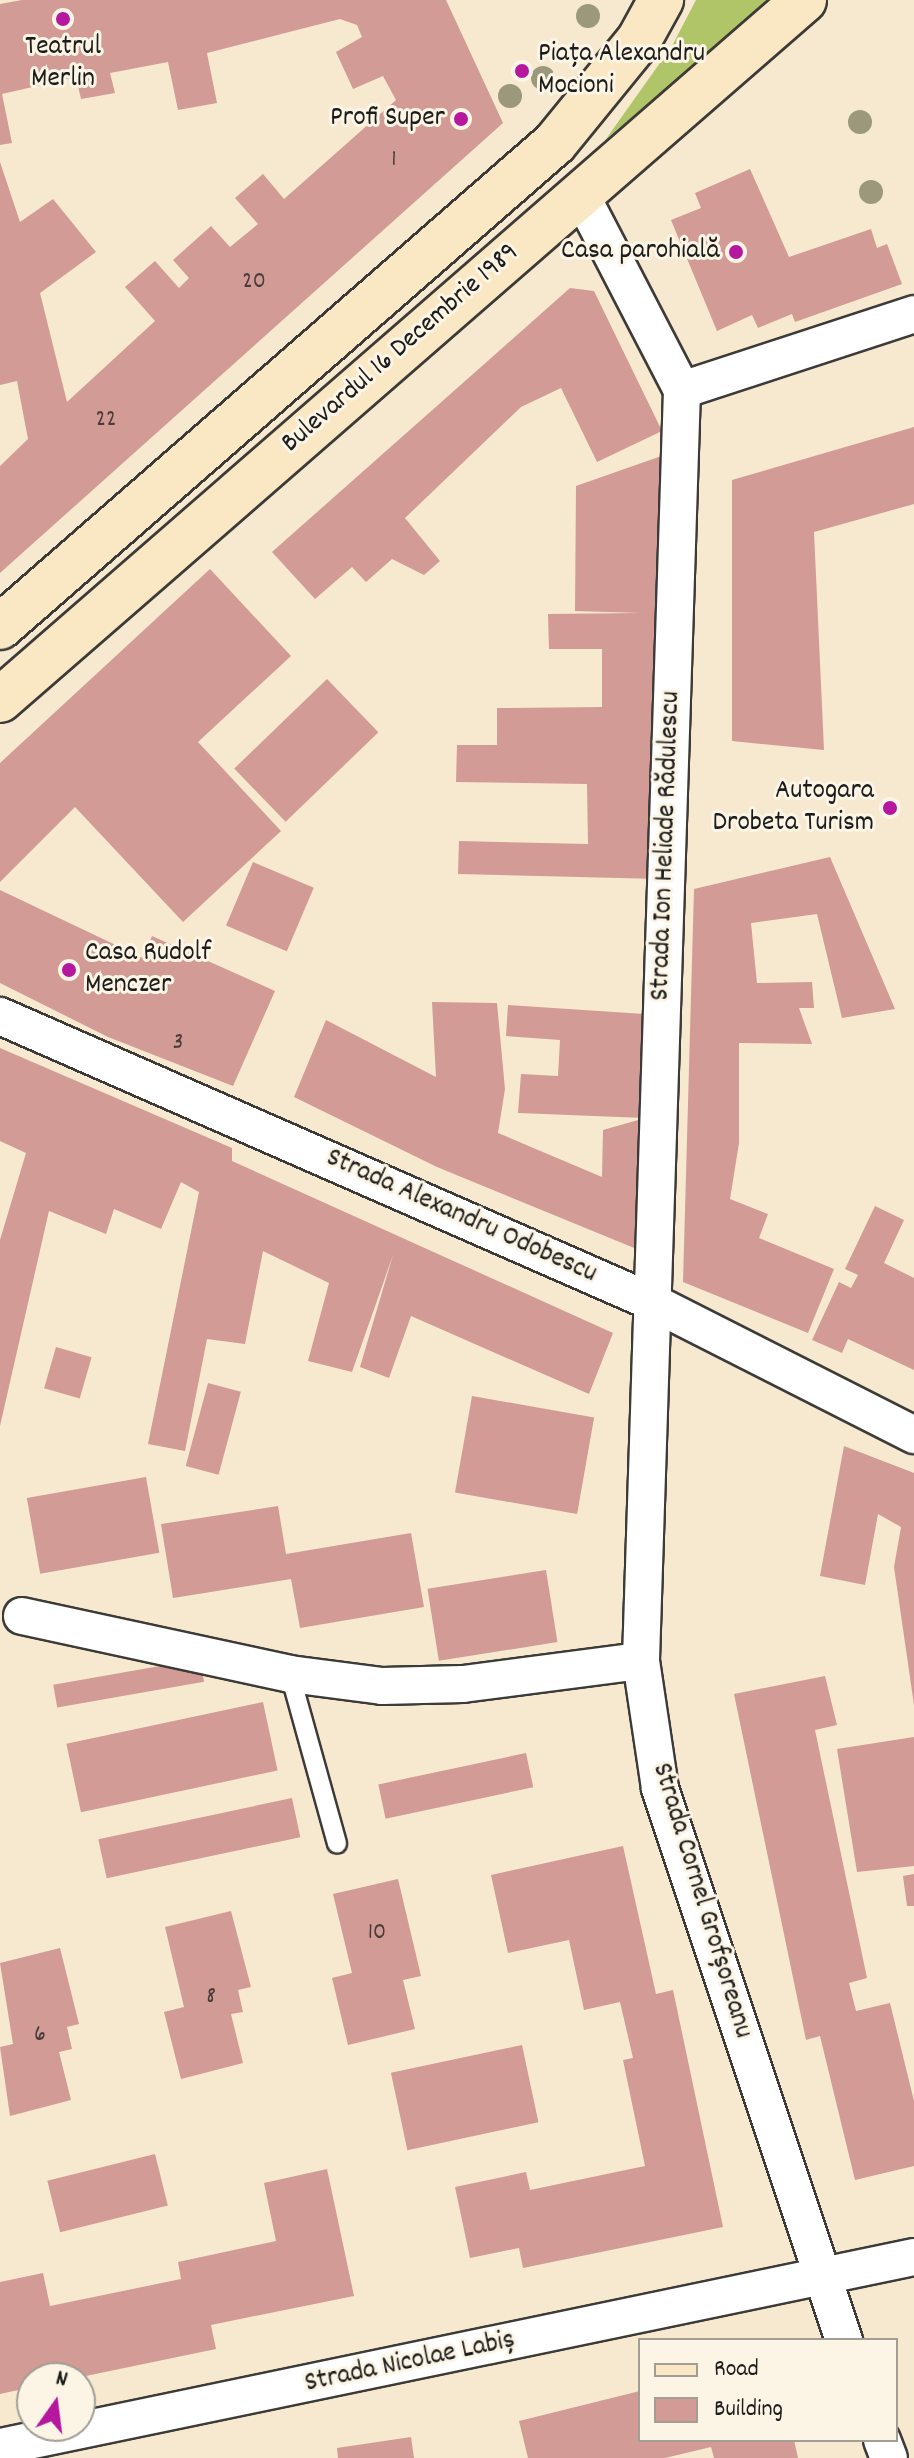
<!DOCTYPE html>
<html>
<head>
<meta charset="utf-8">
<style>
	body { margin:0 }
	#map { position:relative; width:914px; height:2458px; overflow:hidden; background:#f7e8d0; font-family:Dekko,sans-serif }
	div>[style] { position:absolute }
	.green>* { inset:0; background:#b0c468 }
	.building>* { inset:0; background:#d29b95; transform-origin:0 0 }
	.roads { filter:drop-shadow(2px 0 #3d3b37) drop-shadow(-2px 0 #3d3b37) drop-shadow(0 2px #3d3b37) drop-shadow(0 -2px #3d3b37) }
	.lane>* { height:18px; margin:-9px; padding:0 9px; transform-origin:9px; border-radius:9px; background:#fff }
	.street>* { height:36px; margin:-18px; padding:0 18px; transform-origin:18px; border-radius:18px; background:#fff }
	.secondary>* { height:44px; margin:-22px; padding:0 22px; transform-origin:22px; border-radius:22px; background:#fae7c3 }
	.trees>* { width:24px; height:24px; margin:-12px; border-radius:50%; background:#9b987c }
	.dots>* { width:22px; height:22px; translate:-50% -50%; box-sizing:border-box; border:4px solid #fcf5e5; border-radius:50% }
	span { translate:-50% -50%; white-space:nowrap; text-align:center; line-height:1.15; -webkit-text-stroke:6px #fcf5e5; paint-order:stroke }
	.number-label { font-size:24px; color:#4a3c3a }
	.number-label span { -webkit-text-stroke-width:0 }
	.poi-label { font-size:28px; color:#1c1c1c }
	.left { translate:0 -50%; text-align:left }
	.right { translate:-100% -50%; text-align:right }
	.street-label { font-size:28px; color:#1c1c1c }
	.legend { position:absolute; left:638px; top:2338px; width:260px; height:104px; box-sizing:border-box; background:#fcf5e5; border:2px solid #a29e95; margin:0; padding:10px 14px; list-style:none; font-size:24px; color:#1c1c1c }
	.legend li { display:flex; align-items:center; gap:16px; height:40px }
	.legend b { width:40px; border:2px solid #a29e95 }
	.north { position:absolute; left:16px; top:2362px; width:80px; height:80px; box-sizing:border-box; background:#fcf5e5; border:2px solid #a29e95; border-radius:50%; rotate:14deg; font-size:22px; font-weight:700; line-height:32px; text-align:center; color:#1c1c1c }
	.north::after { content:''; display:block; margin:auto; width:28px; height:36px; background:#b5179e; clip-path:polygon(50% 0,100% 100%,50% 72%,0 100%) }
</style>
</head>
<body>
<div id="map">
	<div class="green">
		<div style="clip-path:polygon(696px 0,773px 0,606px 139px,672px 46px)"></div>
	</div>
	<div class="building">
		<div style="clip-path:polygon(22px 0,446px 0,503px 123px,0 573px,0 466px,28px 439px,17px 381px,0 385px,0 162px,20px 222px,53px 199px,96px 252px,40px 293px,67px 402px,155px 321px,125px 287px,155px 261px,179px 288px,189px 278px,173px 260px,211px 226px,230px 247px,258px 224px,235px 198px,263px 174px,284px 199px,396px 100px,383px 76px,353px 89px,336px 52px,362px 37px,357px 25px,340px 19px,207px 53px,217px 103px,178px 110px,168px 62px,110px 73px,115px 93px,81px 99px,76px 77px,2px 94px,12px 143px,0 145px,0 4px)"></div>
		<div style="clip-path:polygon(750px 169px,789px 257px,871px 229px,877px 248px,887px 244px,902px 284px,795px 322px,792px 314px,758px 328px,752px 315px,717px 331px,671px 220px,701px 208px,695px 193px)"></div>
		<div style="clip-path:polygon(570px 288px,594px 291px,662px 431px,597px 462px,561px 388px,521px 407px,405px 518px,440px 561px,424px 575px,392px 559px,366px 582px,352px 567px,315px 599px,272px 552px)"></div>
		<div style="clip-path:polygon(914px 427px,914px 504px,814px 532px,824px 750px,732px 741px,732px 480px)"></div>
		<div style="clip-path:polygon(670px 453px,660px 879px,458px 874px,459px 841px,588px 844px,587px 784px,456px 782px,457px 745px,497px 745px,497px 708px,602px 707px,602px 649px,549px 649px,548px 614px,641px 613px,575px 611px,576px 486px)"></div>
		<div style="clip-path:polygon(210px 569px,291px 656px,198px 742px,281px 831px,183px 922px,75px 807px,0 882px,0 763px)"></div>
		<div style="left:327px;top:679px;width:74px;height:129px;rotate:46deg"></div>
		<div style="clip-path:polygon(830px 857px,895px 1009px,842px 1018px,817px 914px,751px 923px,757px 983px,812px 982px,814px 1008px,799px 1008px,812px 1044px,739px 1043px,739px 1143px,730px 1199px,768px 1214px,759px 1238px,834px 1269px,808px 1333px,683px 1282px,694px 889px)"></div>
		<div style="left:253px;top:862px;width:66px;height:69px;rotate:23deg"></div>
		<div style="clip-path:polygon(0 890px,143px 958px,152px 936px,275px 991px,233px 1086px,108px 1037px,0 983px)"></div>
		<div style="clip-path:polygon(432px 1002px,497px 1003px,505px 1089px,498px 1133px,602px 1177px,603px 1130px,645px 1118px,518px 1113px,521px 1074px,558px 1076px,560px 1040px,506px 1036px,508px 1005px,644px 1014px,645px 1118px,644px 1252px,437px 1167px,294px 1097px,326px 1020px,436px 1077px)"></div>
		<div style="clip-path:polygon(0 1048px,232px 1148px,232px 1161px,613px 1333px,589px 1394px,411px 1316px,389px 1378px,360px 1367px,393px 1255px,352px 1372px,308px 1361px,329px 1283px,263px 1251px,245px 1344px,207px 1339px,185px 1451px,148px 1444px,199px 1192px,181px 1182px,161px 1229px,114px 1209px,106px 1234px,49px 1211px,0 1426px,0 1240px,26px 1153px,0 1141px)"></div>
		<div style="clip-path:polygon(875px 1206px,904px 1220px,884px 1263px,914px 1278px,914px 1370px,848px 1339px,842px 1353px,812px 1340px,839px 1282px,851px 1288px,858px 1275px,845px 1269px)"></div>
		<div style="left:56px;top:1347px;width:37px;height:43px;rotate:16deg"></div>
		<div style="left:208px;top:1383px;width:34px;height:86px;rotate:15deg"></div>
		<div style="left:472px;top:1396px;width:124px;height:98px;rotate:10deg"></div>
		<div style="clip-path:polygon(844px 1446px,914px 1473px,914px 1705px,894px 1567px,901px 1527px,878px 1514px,865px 1585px,820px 1576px)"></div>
		<div style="left:146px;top:1477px;width:77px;height:121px;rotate:80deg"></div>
		<div style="clip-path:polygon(278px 1506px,286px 1554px,411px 1533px,424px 1607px,300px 1628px,291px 1579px,173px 1598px,161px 1524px)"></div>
		<div style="left:546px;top:1570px;width:73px;height:120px;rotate:81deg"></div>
		<div style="left:200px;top:1659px;width:23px;height:149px;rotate:80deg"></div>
		<div style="clip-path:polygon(825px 1676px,837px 1725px,815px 1730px,867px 1978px,849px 1983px,856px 2011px,890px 2003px,914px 2101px,914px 2166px,855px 2180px,820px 2036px,806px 2040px,734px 1694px)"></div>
		<div style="left:263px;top:1702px;width:70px;height:201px;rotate:78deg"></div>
		<div style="clip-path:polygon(914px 1737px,914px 1866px,857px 1872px,837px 1749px)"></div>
		<div style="left:526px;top:1753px;width:35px;height:151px;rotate:78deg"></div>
		<div style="left:292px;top:1798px;width:40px;height:198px;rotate:78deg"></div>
		<div style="clip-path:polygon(623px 1846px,656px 1994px,673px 1990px,723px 2227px,523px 2268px,519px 2248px,470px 2258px,455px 2187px,526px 2172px,530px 2190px,645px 2166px,623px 2060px,633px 2058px,620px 2002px,584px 2010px,569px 1940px,508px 1953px,491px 1875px)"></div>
		<div style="clip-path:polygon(914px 1874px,914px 1906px,907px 1906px,903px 1876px)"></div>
		<div style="clip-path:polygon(398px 1879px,421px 1976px,403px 1980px,415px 2029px,348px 2045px,332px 1978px,352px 1973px,333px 1894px)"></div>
		<div style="clip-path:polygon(231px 1911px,251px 1987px,238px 1990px,243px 2012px,231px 2014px,243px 2063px,181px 2079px,164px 2012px,184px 2007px,165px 1927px)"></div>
		<div style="clip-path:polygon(60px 1948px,79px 2024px,67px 2027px,72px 2049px,59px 2052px,71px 2100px,10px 2116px,0 2047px,13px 2044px,0 1963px)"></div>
		<div style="left:522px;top:2045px;width:79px;height:134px;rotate:78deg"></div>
		<div style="left:155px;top:2154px;width:53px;height:111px;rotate:76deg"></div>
		<div style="clip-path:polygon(327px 2169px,354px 2296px,211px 2325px,216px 2349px,76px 2378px,32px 2378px,32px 2387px,0 2394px,0 2282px,43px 2273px,50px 2306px,181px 2279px,178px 2262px,276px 2241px,264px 2183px)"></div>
		<div style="clip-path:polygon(640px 2391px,640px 2440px,794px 2440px,798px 2458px,714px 2458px,711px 2447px,665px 2458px,528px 2458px,519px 2421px)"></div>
		<div style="clip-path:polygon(411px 2437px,414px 2458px,338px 2458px,337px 2448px)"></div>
	</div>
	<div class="roads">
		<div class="lane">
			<div style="left:290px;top:1674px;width:176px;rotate:74.5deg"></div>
		</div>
		<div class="street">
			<div style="left:582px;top:197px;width:217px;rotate:62.6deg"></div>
			<div style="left:682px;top:390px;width:1272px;rotate:91.85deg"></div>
			<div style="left:641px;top:1661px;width:128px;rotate:81.5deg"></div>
			<div style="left:660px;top:1788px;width:582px;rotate:71.57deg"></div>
			<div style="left:682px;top:390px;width:244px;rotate:-18.1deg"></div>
			<div style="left:0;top:1016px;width:712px;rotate:23.68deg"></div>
			<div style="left:652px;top:1302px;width:294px;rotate:26.9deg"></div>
			<div style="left:22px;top:1616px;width:274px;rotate:12.2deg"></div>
			<div style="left:290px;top:1674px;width:93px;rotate:7.4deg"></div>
			<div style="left:382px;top:1686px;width:81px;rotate:-1.4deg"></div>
			<div style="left:463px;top:1684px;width:179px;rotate:-7.4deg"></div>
			<div style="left:882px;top:2440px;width:19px;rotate:69deg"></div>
			<div style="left:0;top:2447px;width:934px;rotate:-11.74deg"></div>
		</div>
		<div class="secondary">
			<div style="left:0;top:627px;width:736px;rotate:-41.09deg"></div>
			<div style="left:555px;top:143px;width:133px;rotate:-50.8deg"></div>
			<div style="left:639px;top:40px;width:46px;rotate:-61.2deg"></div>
			<div style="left:0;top:700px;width:1066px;rotate:-41.04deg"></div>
		</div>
	</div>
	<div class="trees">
		<div style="left:588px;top:16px"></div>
		<div style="left:543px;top:78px"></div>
		<div style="left:510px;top:96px"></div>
		<div style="left:860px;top:122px"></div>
		<div style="left:871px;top:192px"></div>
	</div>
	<div class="dots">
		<div style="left:63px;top:19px;background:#b5179e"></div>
		<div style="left:522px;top:71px;background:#b5179e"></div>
		<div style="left:461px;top:119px;background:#b5179e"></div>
		<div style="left:736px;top:252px;background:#b5179e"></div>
		<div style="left:890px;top:808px;background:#b5179e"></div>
		<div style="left:69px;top:970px;background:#b5179e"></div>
	</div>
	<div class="number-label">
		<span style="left:394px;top:161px">1</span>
		<span style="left:254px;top:283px">20</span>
		<span style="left:106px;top:421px">22</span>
		<span style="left:178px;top:1044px">3</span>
		<span style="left:377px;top:1934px">10</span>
		<span style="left:211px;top:1998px">8</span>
		<span style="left:40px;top:2036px">6</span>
	</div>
	<div class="poi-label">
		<span style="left:63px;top:64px">Teatrul<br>Merlin</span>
		<span class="left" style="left:538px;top:71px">Piața Alexandru<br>Mocioni</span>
		<span class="right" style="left:445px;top:119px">Profi Super</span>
		<span class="right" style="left:720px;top:252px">Casa parohială</span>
		<span class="right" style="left:874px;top:808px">Autogara<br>Drobeta Turism</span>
		<span class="left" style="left:85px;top:970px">Casa Rudolf<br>Menczer</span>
	</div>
	<div class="street-label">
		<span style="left:401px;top:349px;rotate:-41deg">Bulevardul 16 Decembrie 1989</span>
		<span style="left:667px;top:846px;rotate:-88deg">Strada Ion Heliade Rădulescu</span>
		<span style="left:461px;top:1217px;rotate:24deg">Strada Alexandru Odobescu</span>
		<span style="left:701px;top:1901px;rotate:73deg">Strada Cornel Grofșoreanu</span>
		<span style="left:410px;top:2363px;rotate:-12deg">Strada Nicolae Labiș</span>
	</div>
	<ul class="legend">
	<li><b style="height:10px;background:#fae7c3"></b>Road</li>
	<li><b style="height:22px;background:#d29b95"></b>Building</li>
	</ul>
	<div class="north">N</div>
</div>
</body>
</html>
